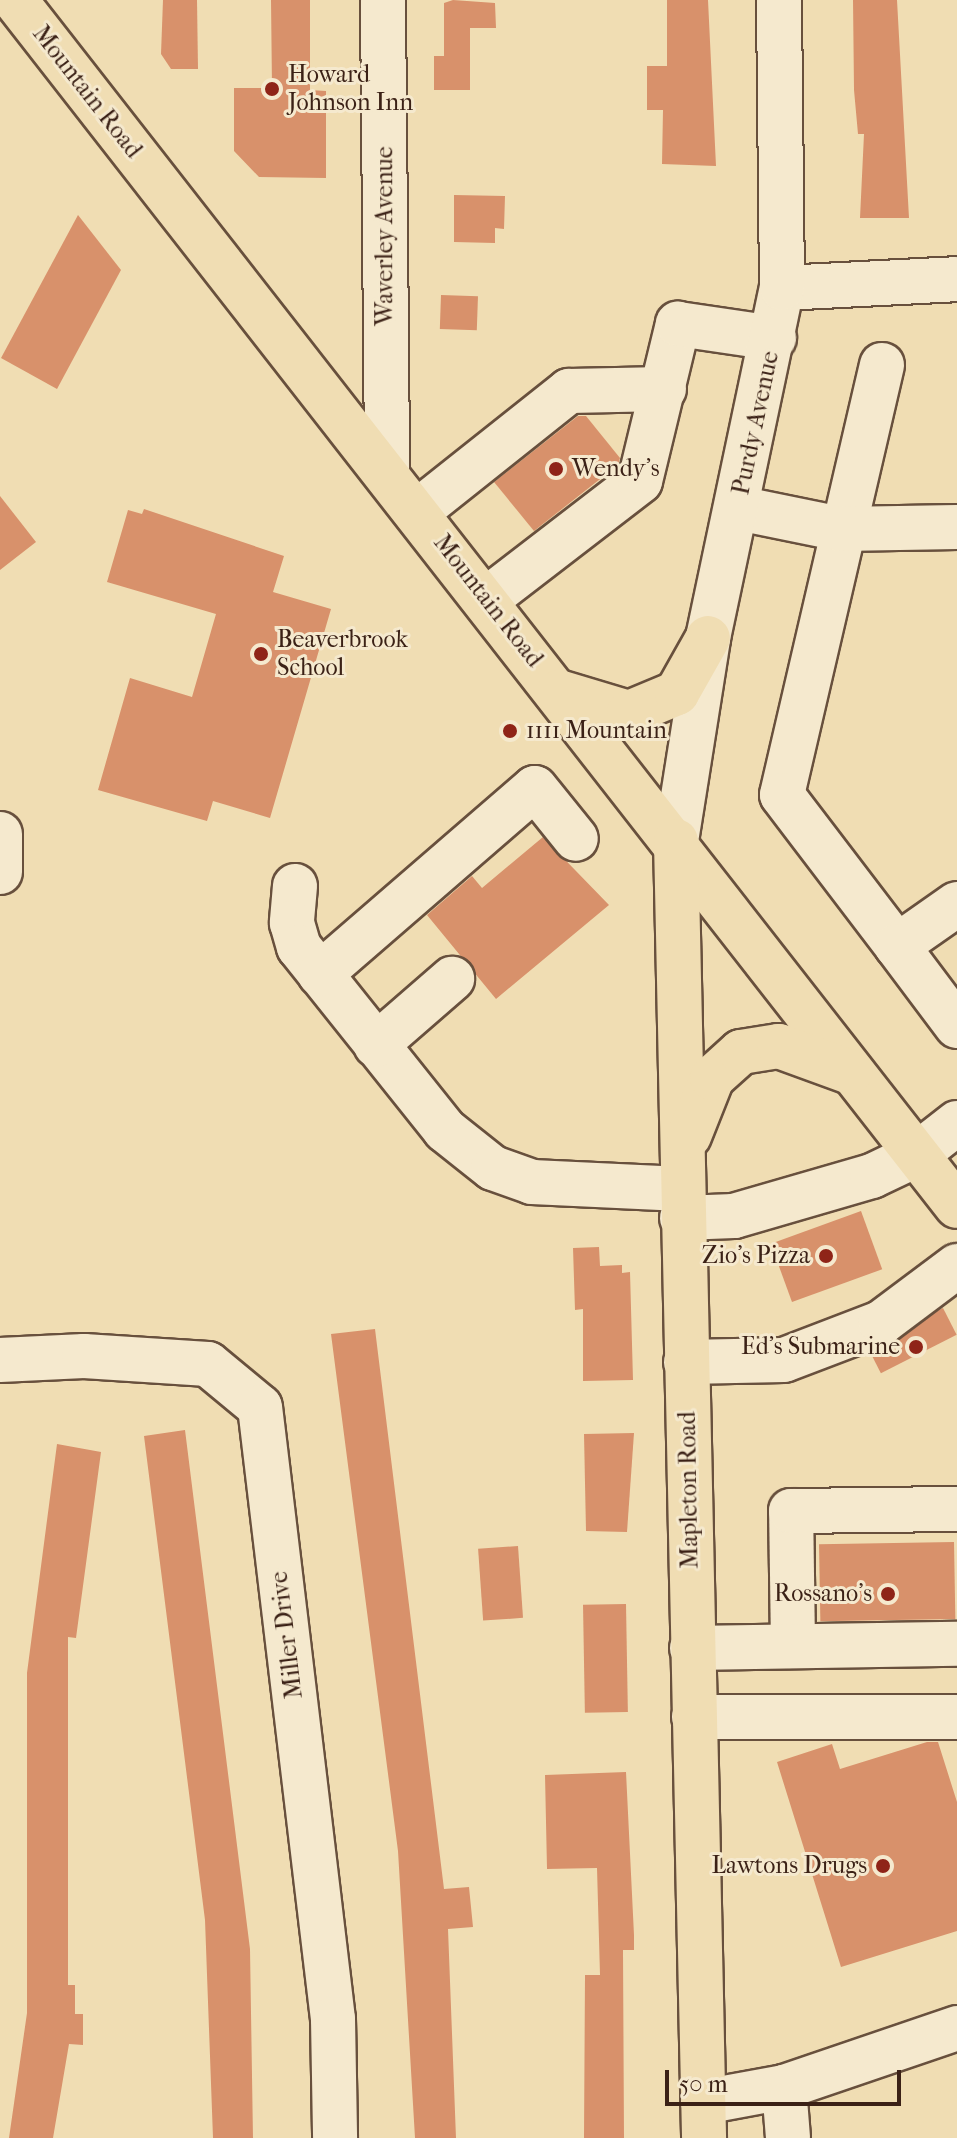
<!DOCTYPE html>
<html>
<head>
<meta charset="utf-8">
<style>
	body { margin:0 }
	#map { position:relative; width:957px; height:2138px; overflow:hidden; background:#f0ddb3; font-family:"IM FELL French Canon",serif }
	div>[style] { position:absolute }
	.building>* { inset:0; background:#d8916b; transform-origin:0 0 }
	.roads { filter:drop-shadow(2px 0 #68503d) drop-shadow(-2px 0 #68503d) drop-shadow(0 2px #68503d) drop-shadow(0 -2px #68503d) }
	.minor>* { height:44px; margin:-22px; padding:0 22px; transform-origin:22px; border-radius:22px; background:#f5e9ce }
	.major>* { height:44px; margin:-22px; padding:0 22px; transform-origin:22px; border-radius:22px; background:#f0ddb3 }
	.dots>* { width:22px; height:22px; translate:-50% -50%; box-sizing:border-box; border:4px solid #f5e9ce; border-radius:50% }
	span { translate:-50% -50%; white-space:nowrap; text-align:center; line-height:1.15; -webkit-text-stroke:6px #f5e9ce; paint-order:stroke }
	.poi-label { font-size:24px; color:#3b2116 }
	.left { translate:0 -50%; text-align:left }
	.right { translate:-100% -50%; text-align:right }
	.street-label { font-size:24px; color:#3b2116 }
	.scale { position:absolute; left:665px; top:2070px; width:236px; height:36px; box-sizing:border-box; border:4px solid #3b2116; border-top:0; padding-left:10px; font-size:24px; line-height:28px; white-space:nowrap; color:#3b2116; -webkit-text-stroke:6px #f5e9ce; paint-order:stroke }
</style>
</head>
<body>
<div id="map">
	<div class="building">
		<div style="clip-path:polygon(163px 0,197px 0,198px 69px,171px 69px,161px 54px)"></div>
		<div style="clip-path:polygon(271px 0,310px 0,310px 90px,326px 91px,326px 178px,259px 177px,234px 151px,234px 88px,272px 88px)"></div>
		<div style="clip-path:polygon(453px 0,495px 3px,496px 28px,470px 28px,470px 90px,434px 90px,434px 56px,444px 56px,444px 3px)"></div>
		<div style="clip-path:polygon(667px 0,708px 0,716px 166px,662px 164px,663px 110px,647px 110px,647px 66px,667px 66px)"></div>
		<div style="clip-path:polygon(853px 0,897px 0,909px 218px,860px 218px,864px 134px,858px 134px,854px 90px)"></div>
		<div style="clip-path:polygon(454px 195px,505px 196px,504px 229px,495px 228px,495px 243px,454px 242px)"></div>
		<div style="clip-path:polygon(78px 215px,121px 270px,57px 389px,1px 358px)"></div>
		<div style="left:441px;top:295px;width:37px;height:34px;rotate:2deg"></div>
		<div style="clip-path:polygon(578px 416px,586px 416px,620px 458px,618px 465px,534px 531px,494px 482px)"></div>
		<div style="clip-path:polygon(0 496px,36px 542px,0 570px)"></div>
		<div style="clip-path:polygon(144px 509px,284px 556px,273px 592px,331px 609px,270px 818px,213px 801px,207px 821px,98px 790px,130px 678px,192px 697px,216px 614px,107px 582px,128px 510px,142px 514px)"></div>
		<div style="clip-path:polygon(543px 837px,609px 905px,496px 999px,427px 915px,472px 876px,482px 888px)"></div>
		<div style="left:861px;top:1211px;width:62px;height:96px;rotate:70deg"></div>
		<div style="clip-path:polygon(599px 1247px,600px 1266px,622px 1265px,622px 1273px,630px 1272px,633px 1380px,583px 1381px,583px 1309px,575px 1310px,573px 1248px)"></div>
		<div style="left:943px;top:1308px;width:30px;height:85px;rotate:63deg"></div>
		<div style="clip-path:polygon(375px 1329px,444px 1889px,469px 1887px,473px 1927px,448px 1929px,456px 2138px,415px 2138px,398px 1851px,331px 1334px)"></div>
		<div style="clip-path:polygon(185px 1430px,250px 1949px,253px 2138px,213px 2138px,205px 1920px,144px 1436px)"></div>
		<div style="clip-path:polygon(634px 1433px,627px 1532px,586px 1531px,584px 1434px)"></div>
		<div style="clip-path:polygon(57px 1444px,101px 1452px,76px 1638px,68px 1637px,68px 1985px,75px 1985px,75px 2014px,83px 2014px,83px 2045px,69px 2044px,53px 2138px,9px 2138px,27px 2013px,27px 1673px)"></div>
		<div style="left:954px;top:1542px;width:77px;height:135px;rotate:89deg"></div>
		<div style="left:518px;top:1546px;width:72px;height:40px;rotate:86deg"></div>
		<div style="left:626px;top:1604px;width:108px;height:43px;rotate:89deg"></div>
		<div style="clip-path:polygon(927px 1742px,938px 1742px,957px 1802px,957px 1931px,841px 1967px,777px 1762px,832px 1744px,840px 1769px)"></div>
		<div style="clip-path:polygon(626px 1772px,634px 1935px,634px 1950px,623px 1950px,624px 2138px,584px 2138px,585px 1975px,600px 1975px,597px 1868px,547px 1869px,545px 1775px)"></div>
	</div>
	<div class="roads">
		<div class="minor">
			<div style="left:383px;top:0;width:473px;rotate:89.5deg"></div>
			<div style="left:782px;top:288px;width:175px;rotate:-2.9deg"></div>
			<div style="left:882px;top:365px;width:441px;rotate:103.1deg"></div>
			<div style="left:782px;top:795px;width:190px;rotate:52.7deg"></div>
			<div style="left:897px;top:946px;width:73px;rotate:-35deg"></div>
			<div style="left:738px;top:508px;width:105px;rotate:11.5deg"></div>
			<div style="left:841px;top:529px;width:116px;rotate:-1deg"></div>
			<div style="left:418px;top:511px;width:193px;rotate:-38.5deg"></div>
			<div style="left:569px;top:391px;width:95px;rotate:-1.2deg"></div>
			<div style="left:487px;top:599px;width:193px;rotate:-37.6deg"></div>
			<div style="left:640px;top:481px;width:162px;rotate:-76.4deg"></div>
			<div style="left:678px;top:324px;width:97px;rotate:8.3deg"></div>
			<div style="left:0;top:834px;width:38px;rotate:90deg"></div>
			<div style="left:676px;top:841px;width:206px;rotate:-81deg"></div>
			<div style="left:708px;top:638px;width:358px;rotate:-78.1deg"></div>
			<div style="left:782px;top:288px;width:288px;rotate:-90.6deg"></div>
			<div style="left:295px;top:886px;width:37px;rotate:95deg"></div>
			<div style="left:292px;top:923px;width:25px;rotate:74deg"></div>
			<div style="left:299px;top:947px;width:234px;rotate:51.4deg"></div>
			<div style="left:445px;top:1130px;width:61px;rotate:38.4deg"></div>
			<div style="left:493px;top:1168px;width:41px;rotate:19.7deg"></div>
			<div style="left:532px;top:1182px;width:150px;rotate:2.7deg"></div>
			<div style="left:897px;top:946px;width:100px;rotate:53.1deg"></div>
			<div style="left:320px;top:974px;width:284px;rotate:-40.9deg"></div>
			<div style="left:535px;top:788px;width:65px;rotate:51.2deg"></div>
			<div style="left:376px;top:1045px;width:101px;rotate:-41deg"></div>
			<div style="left:682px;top:1218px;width:52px;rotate:-2.2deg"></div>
			<div style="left:734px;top:1216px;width:144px;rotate:-16.2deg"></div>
			<div style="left:872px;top:1176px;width:49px;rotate:-25.5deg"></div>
			<div style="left:916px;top:1155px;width:52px;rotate:-38deg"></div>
			<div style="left:0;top:1360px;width:84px;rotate:-2.7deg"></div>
			<div style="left:84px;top:1356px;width:124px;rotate:3.7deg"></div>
			<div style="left:208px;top:1364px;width:67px;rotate:39.6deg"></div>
			<div style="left:260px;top:1407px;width:616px;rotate:83.2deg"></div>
			<div style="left:333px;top:2019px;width:119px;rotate:89deg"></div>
			<div style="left:686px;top:1362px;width:98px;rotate:-1.2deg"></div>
			<div style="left:784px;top:1360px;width:104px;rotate:-20.9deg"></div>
			<div style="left:881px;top:1323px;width:95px;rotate:-36.9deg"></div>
			<div style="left:793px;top:1646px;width:135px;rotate:-90.8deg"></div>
			<div style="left:791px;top:1511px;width:166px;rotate:-0.7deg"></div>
			<div style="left:692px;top:1648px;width:265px;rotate:-0.9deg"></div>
			<div style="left:694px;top:1717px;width:263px"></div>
			<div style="left:784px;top:2087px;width:51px;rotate:85.5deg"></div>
			<div style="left:703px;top:2102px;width:82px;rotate:-10.5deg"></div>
			<div style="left:784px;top:2087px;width:183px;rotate:-18.8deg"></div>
		</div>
		<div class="major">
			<div style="left:15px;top:0;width:1530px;rotate:52.01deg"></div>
			<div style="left:559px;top:692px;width:73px;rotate:16.7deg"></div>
			<div style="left:629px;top:713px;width:52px;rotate:-22.6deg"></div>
			<div style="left:677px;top:693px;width:63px;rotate:-60.6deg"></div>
			<div style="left:676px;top:841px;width:1297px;rotate:88.76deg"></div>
			<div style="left:689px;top:1136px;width:62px;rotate:-68.4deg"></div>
			<div style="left:712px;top:1078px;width:39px;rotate:-42deg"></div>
			<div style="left:741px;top:1052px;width:38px;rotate:-9deg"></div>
			<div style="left:779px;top:1046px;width:76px;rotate:20.1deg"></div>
		</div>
	</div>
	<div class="dots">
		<div style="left:272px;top:89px;background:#8f2418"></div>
		<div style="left:556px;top:469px;background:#8f2418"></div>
		<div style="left:261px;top:654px;background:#8f2418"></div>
		<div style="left:510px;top:731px;background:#8f2418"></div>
		<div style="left:826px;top:1256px;background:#8f2418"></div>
		<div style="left:916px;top:1347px;background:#8f2418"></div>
		<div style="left:888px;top:1594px;background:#8f2418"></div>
		<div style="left:883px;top:1866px;background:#8f2418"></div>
	</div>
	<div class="poi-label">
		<span class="left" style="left:288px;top:89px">Howard<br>Johnson Inn</span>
		<span class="left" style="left:572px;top:469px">Wendy's</span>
		<span class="left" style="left:277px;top:654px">Beaverbrook<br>School</span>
		<span class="left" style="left:526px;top:731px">1111 Mountain</span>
		<span class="right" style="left:810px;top:1256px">Zio's Pizza</span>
		<span class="right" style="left:900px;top:1347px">Ed's Submarine</span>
		<span class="right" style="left:872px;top:1594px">Rossano's</span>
		<span class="right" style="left:867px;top:1866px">Lawtons Drugs</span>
	</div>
	<div class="street-label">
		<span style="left:87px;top:92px;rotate:52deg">Mountain Road</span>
		<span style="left:385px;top:236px;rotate:-90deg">Waverley Avenue</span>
		<span style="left:756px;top:423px;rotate:-78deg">Purdy Avenue</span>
		<span style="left:488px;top:601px;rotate:52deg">Mountain Road</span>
		<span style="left:689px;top:1490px;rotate:-91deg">Mapleton Road</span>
		<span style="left:287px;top:1635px;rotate:-97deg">Miller Drive</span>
	</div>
	<div class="scale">50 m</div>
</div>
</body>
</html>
